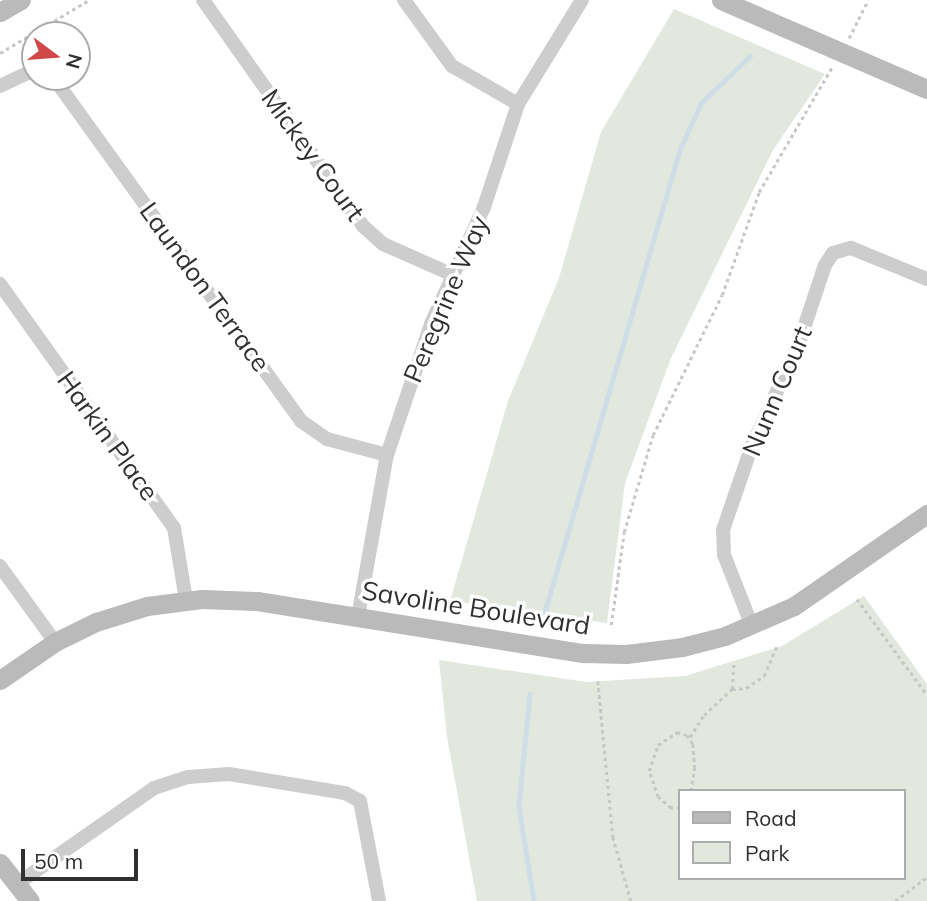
<!DOCTYPE html>
<html>
<head>
<meta charset="utf-8">
<style>
	body { margin:0 }
	#map { position:relative; width:927px; height:901px; overflow:hidden; background:#fff; font-family:Mulish,sans-serif }
	div>[style] { position:absolute }
	.green>* { inset:0; background:#e2e8dd }
	.stream>* { height:4.5px; margin:-2.25px; padding:0 2.25px; transform-origin:2.25px; border-radius:2.25px; background:#cedde8 }
	.path>* { height:2.5px; margin-top:-1.25px; transform-origin:0; background:repeating-linear-gradient(90deg,#c7c7c7 0 3.5px,transparent 0 7px) }
	.street>* { height:14px; margin:-7px; padding:0 7px; transform-origin:7px; border-radius:7px; background:#cdcdcd }
	.secondary>* { height:19px; margin:-9.5px; padding:0 9.5px; transform-origin:9.5px; border-radius:9.5px; background:#bababa }
	span { translate:-50% -50%; white-space:nowrap; text-align:center; line-height:1.15; -webkit-text-stroke:7px #fff; paint-order:stroke }
	.street-label { font-size:26px; color:#303030 }
	.legend { position:absolute; left:678px; top:789px; width:228px; height:91px; box-sizing:border-box; background:#fff; border:2px solid #acacac; margin:0; padding:9px 12px; list-style:none; font-size:21px; color:#303030 }
	.legend li { display:flex; align-items:center; gap:14px; height:35px }
	.legend b { width:35px; border:2px solid #acacac }
	.north { position:absolute; left:21px; top:21px; width:70px; height:70px; box-sizing:border-box; background:#fff; border:2px solid #acacac; border-radius:50%; rotate:106deg; font-size:19px; font-weight:700; line-height:28px; text-align:center; color:#303030 }
	.north::after { content:''; display:block; margin:auto; width:24px; height:32px; background:#d14849; clip-path:polygon(50% 0,100% 100%,50% 72%,0 100%) }
	.scale { position:absolute; left:21px; top:849px; width:117px; height:32px; box-sizing:border-box; border:4px solid #303030; border-top:0; padding-left:9px; font-size:21px; line-height:24px; white-space:nowrap; color:#303030; -webkit-text-stroke:5px #fff; paint-order:stroke }
</style>
</head>
<body>
<div id="map">
	<div class="green">
		<div style="clip-path:polygon(674px 9px,825px 74px,773px 150px,671px 358px,625px 483px,607px 623px,450px 601px,508px 401px,559px 278px,601px 132px)"></div>
		<div style="clip-path:polygon(evenodd,864px 596px,927px 684px,927px 901px,477px 901px,447px 737px,439px 660px,586px 682px,685px 676px,782px 646px,864px 596px,680px 791px,904px 791px,904px 878px,680px 878px,680px 791px)"></div>
	</div>
	<div class="stream">
		<div style="left:544px;top:614px;width:487px;rotate:-73.7deg"></div>
		<div style="left:681px;top:147px;width:48px;rotate:-65.6deg"></div>
		<div style="left:701px;top:103px;width:68px;rotate:-43.8deg"></div>
		<div style="left:530px;top:694px;width:114px;rotate:95.6deg"></div>
		<div style="left:519px;top:807px;width:95px;rotate:80.9deg"></div>
	</div>
	<div class="path">
		<div style="left:849px;top:38px;width:42px;rotate:-63.4deg"></div>
		<div style="left:0;top:53px;width:104px;rotate:-30.8deg"></div>
		<div style="left:857px;top:599px;width:119px;rotate:53.9deg"></div>
		<div style="left:611px;top:625px;width:94px;rotate:-82deg"></div>
		<div style="left:624px;top:532px;width:101px;rotate:-73.4deg"></div>
		<div style="left:653px;top:435px;width:156px;rotate:-63.8deg"></div>
		<div style="left:722px;top:295px;width:109px;rotate:-70.2deg"></div>
		<div style="left:759px;top:192px;width:145px;rotate:-59.7deg"></div>
		<div style="left:598px;top:681px;width:157px;rotate:84.5deg"></div>
		<div style="left:613px;top:837px;width:66px;rotate:74.3deg"></div>
		<div style="left:732px;top:689px;width:14px;rotate:-4deg"></div>
		<div style="left:746px;top:688px;width:22px;rotate:-34deg"></div>
		<div style="left:764px;top:676px;width:33px;rotate:-67deg"></div>
		<div style="left:690px;top:737px;width:26px;rotate:-58deg"></div>
		<div style="left:704px;top:715px;width:38px;rotate:-43deg"></div>
		<div style="left:732px;top:689px;width:27px;rotate:-86deg"></div>
		<div style="left:680px;top:808px;width:9px;rotate:180deg"></div>
		<div style="left:671px;top:808px;width:17px;rotate:-140deg"></div>
		<div style="left:658px;top:797px;width:28px;rotate:-109deg"></div>
		<div style="left:649px;top:771px;width:28px;rotate:-71deg"></div>
		<div style="left:658px;top:745px;width:23px;rotate:-34deg"></div>
		<div style="left:677px;top:732px;width:10px;rotate:17deg"></div>
		<div style="left:687px;top:735px;width:11px;rotate:56deg"></div>
		<div style="left:693px;top:744px;width:23px;rotate:85deg"></div>
		<div style="left:695px;top:767px;width:24px;rotate:99deg"></div>
		<div style="left:895px;top:901px;width:40px;rotate:-37deg"></div>
	</div>
	<div class="street">
		<div style="left:203px;top:0;width:277px;rotate:54.7deg"></div>
		<div style="left:363px;top:226px;width:27px;rotate:42deg"></div>
		<div style="left:383px;top:244px;width:77px;rotate:23.9deg"></div>
		<div style="left:404px;top:0;width:82px;rotate:54deg"></div>
		<div style="left:452px;top:66px;width:76px;rotate:29.9deg"></div>
		<div style="left:53px;top:77px;width:424px;rotate:54.2deg"></div>
		<div style="left:301px;top:421px;width:32px;rotate:35deg"></div>
		<div style="left:327px;top:439px;width:62px;rotate:14.9deg"></div>
		<div style="left:0;top:86px;width:38px;rotate:-25deg"></div>
		<div style="left:0;top:284px;width:300px;rotate:54.5deg"></div>
		<div style="left:174px;top:528px;width:73px;rotate:80.5deg"></div>
		<div style="left:0;top:566px;width:94px;rotate:54.1deg"></div>
		<div style="left:358px;top:617px;width:165px;rotate:-79.9deg"></div>
		<div style="left:387px;top:455px;width:138px;rotate:-71.4deg"></div>
		<div style="left:431px;top:324px;width:128px;rotate:-65.6deg"></div>
		<div style="left:484px;top:207px;width:108px;rotate:-71.7deg"></div>
		<div style="left:518px;top:104px;width:122px;rotate:-58.4deg"></div>
		<div style="left:752px;top:626px;width:76px;rotate:-111.5deg"></div>
		<div style="left:724px;top:555px;width:25px;rotate:-92deg"></div>
		<div style="left:723px;top:530px;width:87px;rotate:-71.1deg"></div>
		<div style="left:751px;top:448px;width:115px;rotate:-65.4deg"></div>
		<div style="left:799px;top:343px;width:82px;rotate:-71.6deg"></div>
		<div style="left:825px;top:265px;width:14px;rotate:-56deg"></div>
		<div style="left:833px;top:253px;width:19px;rotate:-16deg"></div>
		<div style="left:851px;top:248px;width:82px;rotate:22.2deg"></div>
		<div style="left:17px;top:884px;width:167px;rotate:-35deg"></div>
		<div style="left:154px;top:788px;width:36px;rotate:-18deg"></div>
		<div style="left:188px;top:777px;width:41px;rotate:-4.2deg"></div>
		<div style="left:229px;top:774px;width:118px;rotate:9.3deg"></div>
		<div style="left:345px;top:793px;width:17px;rotate:28deg"></div>
		<div style="left:360px;top:801px;width:102px;rotate:79.2deg"></div>
	</div>
	<div class="secondary">
		<div style="left:721px;top:0;width:224px;rotate:23.4deg"></div>
		<div style="left:0;top:12px;width:24px;rotate:-30deg"></div>
		<div style="left:0;top:680px;width:67px;rotate:-34.6deg"></div>
		<div style="left:55px;top:642px;width:46px;rotate:-26deg"></div>
		<div style="left:96px;top:622px;width:53px;rotate:-17.4deg"></div>
		<div style="left:147px;top:606px;width:55px;rotate:-7.3deg"></div>
		<div style="left:202px;top:599px;width:55px;rotate:2.1deg"></div>
		<div style="left:257px;top:601px;width:330px;rotate:9.1deg"></div>
		<div style="left:583px;top:653px;width:43px;rotate:1.3deg"></div>
		<div style="left:626px;top:654px;width:56px;rotate:-7.1deg"></div>
		<div style="left:682px;top:647px;width:44px;rotate:-14.3deg"></div>
		<div style="left:725px;top:636px;width:75px;rotate:-23.5deg"></div>
		<div style="left:794px;top:606px;width:162px;rotate:-34.7deg"></div>
		<div style="left:0;top:863px;width:48px;rotate:51.7deg"></div>
	</div>
	<div class="street-label">
		<span style="left:313px;top:155px;rotate:54deg">Mickey Court</span>
		<span style="left:205px;top:287px;rotate:54deg">Laundon Terrace</span>
		<span style="left:446px;top:299px;rotate:-67deg">Peregrine Way</span>
		<span style="left:777px;top:391px;rotate:-67deg">Nunn Court</span>
		<span style="left:108px;top:436px;rotate:54deg">Harkin Place</span>
		<span style="left:476px;top:608px;rotate:9deg">Savoline Boulevard</span>
	</div>
	<ul class="legend">
	<li><b style="height:9px;background:#bababa"></b>Road</li>
	<li><b style="height:19px;background:#e2e8dd"></b>Park</li>
	</ul>
	<div class="north">N</div>
	<div class="scale">50 m</div>
</div>
</body>
</html>
